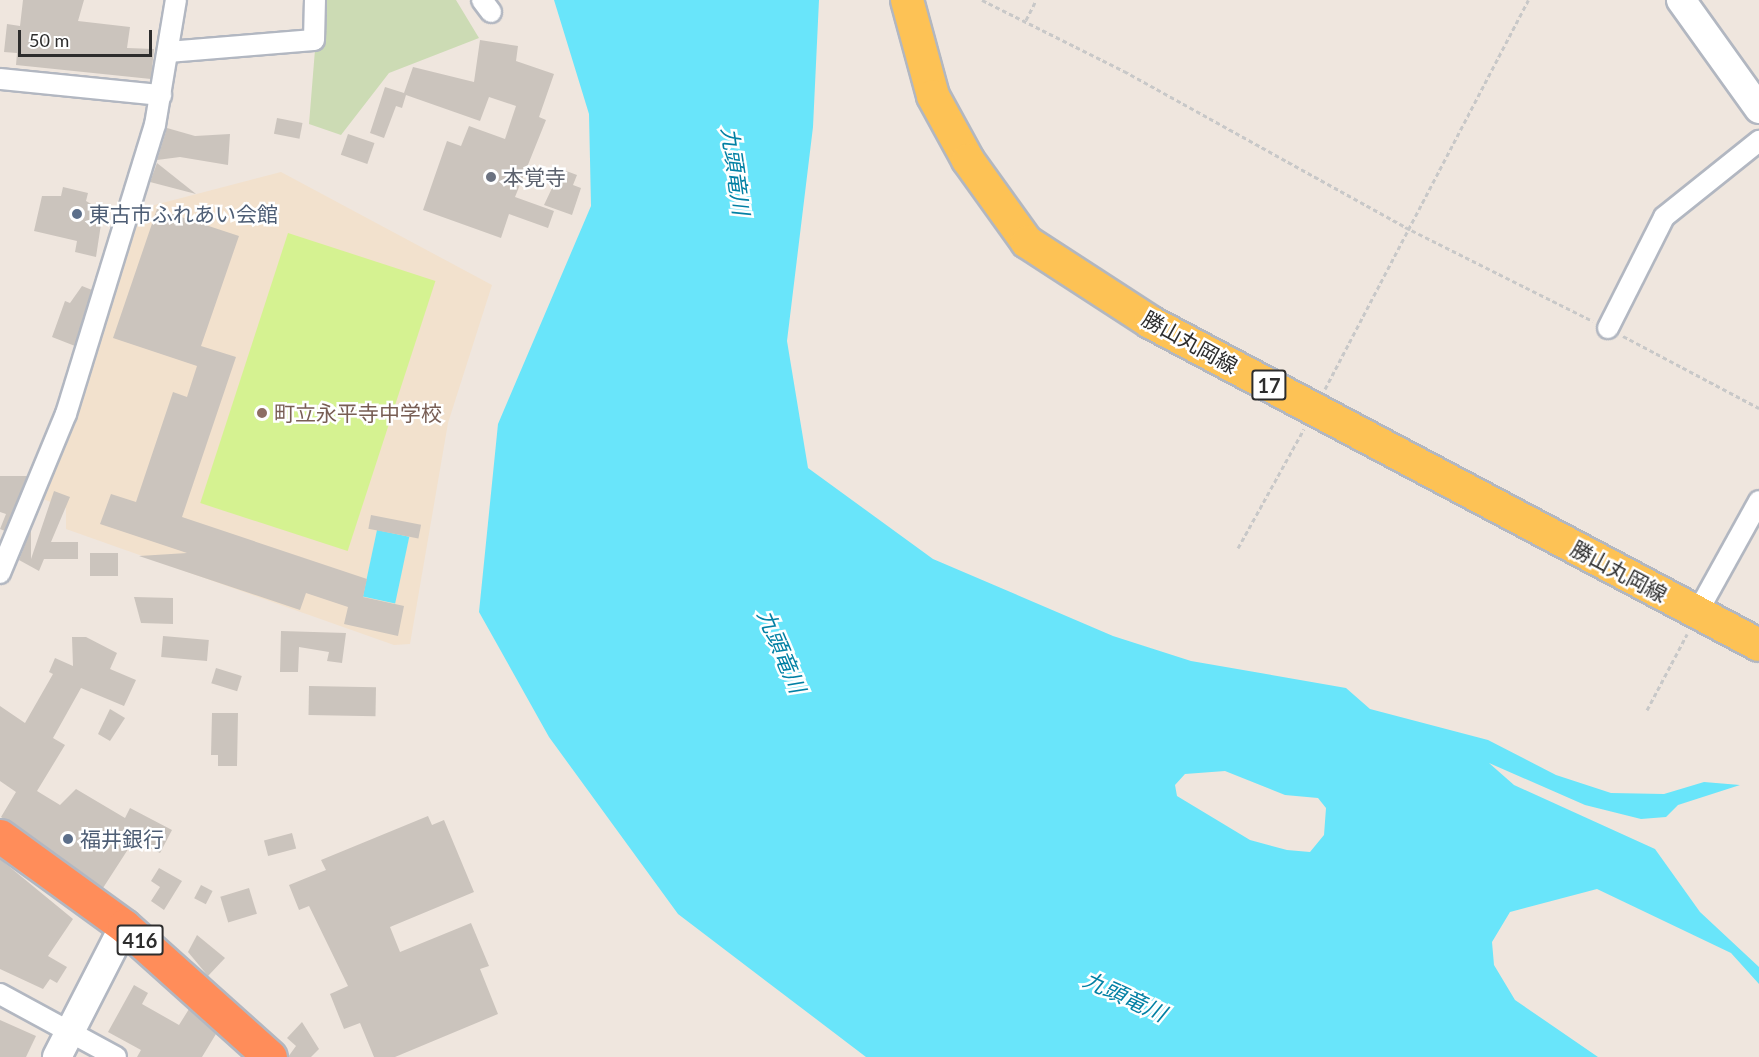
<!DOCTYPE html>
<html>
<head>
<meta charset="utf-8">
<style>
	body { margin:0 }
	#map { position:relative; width:1759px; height:1057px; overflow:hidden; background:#efe6de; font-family:Lato,"Noto Sans JP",sans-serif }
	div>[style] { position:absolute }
	.education>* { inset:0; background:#f2e1cd }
	.cemetery>* { inset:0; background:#ccdbb4 }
	.pitch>* { inset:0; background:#d5f291; transform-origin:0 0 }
	.water>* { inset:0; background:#69e5fa; transform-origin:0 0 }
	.building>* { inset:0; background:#cbc4bd; transform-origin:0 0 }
	.path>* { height:3px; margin-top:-1.5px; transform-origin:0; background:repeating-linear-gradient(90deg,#c8c8c8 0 4.5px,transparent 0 7.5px) }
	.roads { filter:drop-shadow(2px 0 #b2b7c1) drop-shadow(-2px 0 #b2b7c1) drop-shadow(0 2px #b2b7c1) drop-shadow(0 -2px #b2b7c1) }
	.street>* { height:20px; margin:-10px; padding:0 10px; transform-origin:10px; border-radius:10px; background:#fff }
	.secondary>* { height:28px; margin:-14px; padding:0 14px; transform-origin:14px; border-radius:14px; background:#fff }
	.primary>* { height:32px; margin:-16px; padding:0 16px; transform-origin:16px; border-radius:16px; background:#fdc255 }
	.highway>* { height:33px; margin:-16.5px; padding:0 16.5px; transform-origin:16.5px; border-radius:16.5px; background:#ff8d5a }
	.dots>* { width:16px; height:16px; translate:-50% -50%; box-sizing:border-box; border:3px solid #fff; border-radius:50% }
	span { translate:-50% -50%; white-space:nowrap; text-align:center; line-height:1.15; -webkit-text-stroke:5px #fff; paint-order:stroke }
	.shield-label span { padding:2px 4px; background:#fff; border:2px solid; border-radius:4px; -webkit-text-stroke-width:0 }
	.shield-label { font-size:20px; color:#2d2d2d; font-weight:700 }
	.worship-label { font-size:21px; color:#5b616d }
	.left { translate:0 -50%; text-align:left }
	.service-label { font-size:21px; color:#4e5e75 }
	.street-label { font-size:21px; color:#2d2d2d }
	.education-label { font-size:21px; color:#785e54 }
	.water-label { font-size:22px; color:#0280a4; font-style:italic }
	.scale { position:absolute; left:18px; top:30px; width:134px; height:27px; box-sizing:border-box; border:3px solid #2d2d2d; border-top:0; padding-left:8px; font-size:18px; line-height:21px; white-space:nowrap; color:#2d2d2d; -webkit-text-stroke:4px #fff; paint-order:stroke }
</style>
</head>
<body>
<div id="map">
	<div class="education">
		<div style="clip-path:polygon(281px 172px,492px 285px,448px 423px,410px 644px,394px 645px,66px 529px,66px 508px,43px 499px,143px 208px)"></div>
	</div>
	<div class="cemetery">
		<div style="clip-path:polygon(319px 0,456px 0,479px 38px,389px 73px,341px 135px,309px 124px)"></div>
	</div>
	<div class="pitch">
		<div style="left:288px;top:233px;width:155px;height:284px;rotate:18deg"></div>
	</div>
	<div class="water">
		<div style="clip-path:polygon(evenodd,554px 0,819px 0,813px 127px,787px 341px,808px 468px,933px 559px,1113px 636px,1191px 661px,1346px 688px,1370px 709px,1488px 740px,1556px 775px,1611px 793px,1664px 794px,1704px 782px,1740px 785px,1678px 805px,1666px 817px,1641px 819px,1585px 805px,1489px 763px,1514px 785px,1655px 849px,1700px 912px,1759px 967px,1759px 984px,1731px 953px,1597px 889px,1510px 912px,1492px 942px,1494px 965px,1515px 1000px,1598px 1057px,866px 1057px,678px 914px,549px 737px,479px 612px,498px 424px,591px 206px,589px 114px,554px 0,1225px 771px,1285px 795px,1318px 798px,1326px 808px,1324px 835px,1310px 852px,1287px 850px,1250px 840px,1177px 796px,1175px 785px,1185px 774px,1225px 771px)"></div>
		<div style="left:377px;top:530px;width:33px;height:68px;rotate:12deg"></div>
	</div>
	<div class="building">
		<div style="clip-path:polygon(23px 0,84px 0,78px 21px,130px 27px,127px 48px,154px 49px,151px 79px,16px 65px,17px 53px,4px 52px,7px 24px,20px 26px)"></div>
		<div style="clip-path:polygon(480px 40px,518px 46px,516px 61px,554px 74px,539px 117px,546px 120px,515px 197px,554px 211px,548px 228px,509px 214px,501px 238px,423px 210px,447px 141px,461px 146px,469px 126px,505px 139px,516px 106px,489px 97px,480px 121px,406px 95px,402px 108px,396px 106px,384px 138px,370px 133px,385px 87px,404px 93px,413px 67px,474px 82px)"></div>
		<div style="left:277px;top:118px;width:26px;height:16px;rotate:11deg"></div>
		<div style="clip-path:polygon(167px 128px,195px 136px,230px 134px,228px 165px,180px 157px,157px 160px)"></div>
		<div style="left:348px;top:134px;width:28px;height:22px;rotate:19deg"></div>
		<div style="clip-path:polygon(157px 163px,196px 194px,150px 182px)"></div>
		<div style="clip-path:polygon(561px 169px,577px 175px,573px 185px,581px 188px,572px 215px,544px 205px)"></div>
		<div style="clip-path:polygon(63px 187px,88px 193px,86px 201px,103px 211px,96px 257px,75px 252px,77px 241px,34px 231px,42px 196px,61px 196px)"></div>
		<div style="clip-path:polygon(157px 209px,239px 236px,201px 346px,236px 357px,182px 517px,367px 579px,363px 597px,404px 606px,398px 636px,344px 624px,348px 607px,306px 593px,300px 610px,139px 556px,187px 553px,100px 524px,111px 494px,136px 502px,173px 392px,187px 397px,197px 366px,113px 338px)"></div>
		<div style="clip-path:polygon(82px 286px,92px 290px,75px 346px,52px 337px,65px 301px,70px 303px)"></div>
		<div style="clip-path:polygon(0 476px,27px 476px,5px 531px,0 529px,6px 514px,0 512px)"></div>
		<div style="clip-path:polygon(54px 491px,70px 497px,51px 542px,78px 542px,78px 559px,44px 559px,39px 571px,19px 560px,31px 529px,31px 559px)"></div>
		<div style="left:371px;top:515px;width:51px;height:14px;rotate:11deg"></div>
		<div style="left:90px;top:553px;width:28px;height:23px"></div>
		<div style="clip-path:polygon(134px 597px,173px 598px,173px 624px,141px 623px)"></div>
		<div style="clip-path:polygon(281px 631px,346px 633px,342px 663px,327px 661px,329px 652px,299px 647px,298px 672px,280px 672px)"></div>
		<div style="left:163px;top:636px;width:46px;height:21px;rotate:5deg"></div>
		<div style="clip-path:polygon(72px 637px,86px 637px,117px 653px,110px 669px,136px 680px,124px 706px,81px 688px,53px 738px,65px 745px,37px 791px,60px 805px,76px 789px,125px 818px,130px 808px,172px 830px,160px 853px,134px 840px,103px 888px,1px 817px,16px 792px,0 781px,0 706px,25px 723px,53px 674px,49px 672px,55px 658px,73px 666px)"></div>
		<div style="left:216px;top:668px;width:27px;height:16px;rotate:17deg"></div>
		<div style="left:309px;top:686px;width:67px;height:29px;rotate:1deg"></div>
		<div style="clip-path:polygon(110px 709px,125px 718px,110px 741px,98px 734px)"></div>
		<div style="clip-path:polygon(212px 713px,238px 713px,237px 766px,218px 766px,218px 755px,211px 755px)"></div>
		<div style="clip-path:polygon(428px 816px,432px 825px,444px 820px,474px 892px,390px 927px,400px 952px,471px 923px,489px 966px,480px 969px,498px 1014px,395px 1057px,374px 1057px,360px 1023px,344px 1029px,330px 994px,348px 986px,309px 906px,299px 910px,289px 885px,326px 870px,321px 860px)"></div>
		<div style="left:292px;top:833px;width:16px;height:29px;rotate:75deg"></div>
		<div style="clip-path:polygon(0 859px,73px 919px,48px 956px,67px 967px,57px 983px,50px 979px,43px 989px,0 969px)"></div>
		<div style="clip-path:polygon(159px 868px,182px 881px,164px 910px,151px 901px,160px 887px,151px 881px)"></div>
		<div style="left:201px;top:885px;width:13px;height:15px;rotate:27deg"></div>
		<div style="left:249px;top:888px;width:27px;height:30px;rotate:73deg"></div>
		<div style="clip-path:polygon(197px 935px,225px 958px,208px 976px,188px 952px)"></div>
		<div style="clip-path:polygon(134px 985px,148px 993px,142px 1004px,179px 1025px,189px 1009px,216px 1034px,202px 1057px,137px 1057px,141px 1050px,108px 1032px)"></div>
		<div style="clip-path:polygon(0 1020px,36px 1036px,26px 1057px,0 1057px)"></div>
		<div style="clip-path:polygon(302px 1022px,319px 1049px,311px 1057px,288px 1057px,296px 1046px,287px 1038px)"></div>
	</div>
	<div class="path">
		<div style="left:982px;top:0;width:159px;rotate:26.6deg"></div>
		<div style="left:1124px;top:71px;width:321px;rotate:29deg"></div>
		<div style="left:1405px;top:227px;width:210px;rotate:26.6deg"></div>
		<div style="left:1026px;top:20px;width:22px;rotate:-63deg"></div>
		<div style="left:1623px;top:336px;width:154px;rotate:27.9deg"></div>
		<div style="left:1325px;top:389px;width:439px;rotate:-62.4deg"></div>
		<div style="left:1238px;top:548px;width:136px;rotate:-61deg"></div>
		<div style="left:1647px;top:710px;width:86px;rotate:-62.2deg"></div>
	</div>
	<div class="roads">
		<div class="street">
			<div style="left:482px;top:0;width:15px;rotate:53deg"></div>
			<div style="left:168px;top:52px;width:146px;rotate:-4.7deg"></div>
			<div style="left:314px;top:40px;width:40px;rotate:-88.6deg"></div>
			<div style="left:0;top:79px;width:162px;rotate:5.7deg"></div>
			<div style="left:1608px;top:328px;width:124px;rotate:-63.2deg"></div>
			<div style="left:1664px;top:217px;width:122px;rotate:-38.7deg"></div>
			<div style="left:0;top:573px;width:172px;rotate:-67.5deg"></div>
			<div style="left:66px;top:414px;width:302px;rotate:-72.9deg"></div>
			<div style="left:155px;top:125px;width:127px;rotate:-80.5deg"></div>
			<div style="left:1697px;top:613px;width:128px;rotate:-61deg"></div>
			<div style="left:0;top:994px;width:132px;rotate:28.5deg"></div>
		</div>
		<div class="secondary">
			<div style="left:1681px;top:0;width:134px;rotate:54.4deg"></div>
			<div style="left:57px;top:1057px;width:147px;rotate:-62.9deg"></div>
		</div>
		<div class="primary">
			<div style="left:907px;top:0;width:99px;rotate:74.8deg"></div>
			<div style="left:933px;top:96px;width:73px;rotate:61.3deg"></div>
			<div style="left:968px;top:160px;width:101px;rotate:54.3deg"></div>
			<div style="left:1027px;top:242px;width:147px;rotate:33deg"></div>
			<div style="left:1150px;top:322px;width:689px;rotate:27.94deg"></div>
		</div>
		<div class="highway">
			<div style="left:0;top:836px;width:153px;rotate:36deg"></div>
			<div style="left:124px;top:926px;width:196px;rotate:41.9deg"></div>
		</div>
	</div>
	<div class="dots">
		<div style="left:491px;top:177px;background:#6b7280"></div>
		<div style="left:77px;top:214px;background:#5c6f8a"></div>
		<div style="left:262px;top:413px;background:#8d6e63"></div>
		<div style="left:68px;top:839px;background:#5c6f8a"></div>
	</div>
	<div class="shield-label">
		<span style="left:1269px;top:385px">17</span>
		<span style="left:140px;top:940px">416</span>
	</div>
	<div class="worship-label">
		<span class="left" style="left:503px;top:177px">本覚寺</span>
	</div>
	<div class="service-label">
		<span class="left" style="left:89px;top:214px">東古市ふれあい会館</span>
		<span class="left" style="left:80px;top:839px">福井銀行</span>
	</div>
	<div class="street-label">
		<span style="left:1190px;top:342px;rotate:29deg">勝山丸岡線</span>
		<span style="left:1619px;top:571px;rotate:28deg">勝山丸岡線</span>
	</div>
	<div class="education-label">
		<span class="left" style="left:274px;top:413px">町立永平寺中学校</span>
	</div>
	<div class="water-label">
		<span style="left:736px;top:171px;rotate:82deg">九頭竜川</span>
		<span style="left:782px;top:651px;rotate:67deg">九頭竜川</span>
		<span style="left:1125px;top:996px;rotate:25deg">九頭竜川</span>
	</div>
	<div class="scale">50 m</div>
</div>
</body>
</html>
